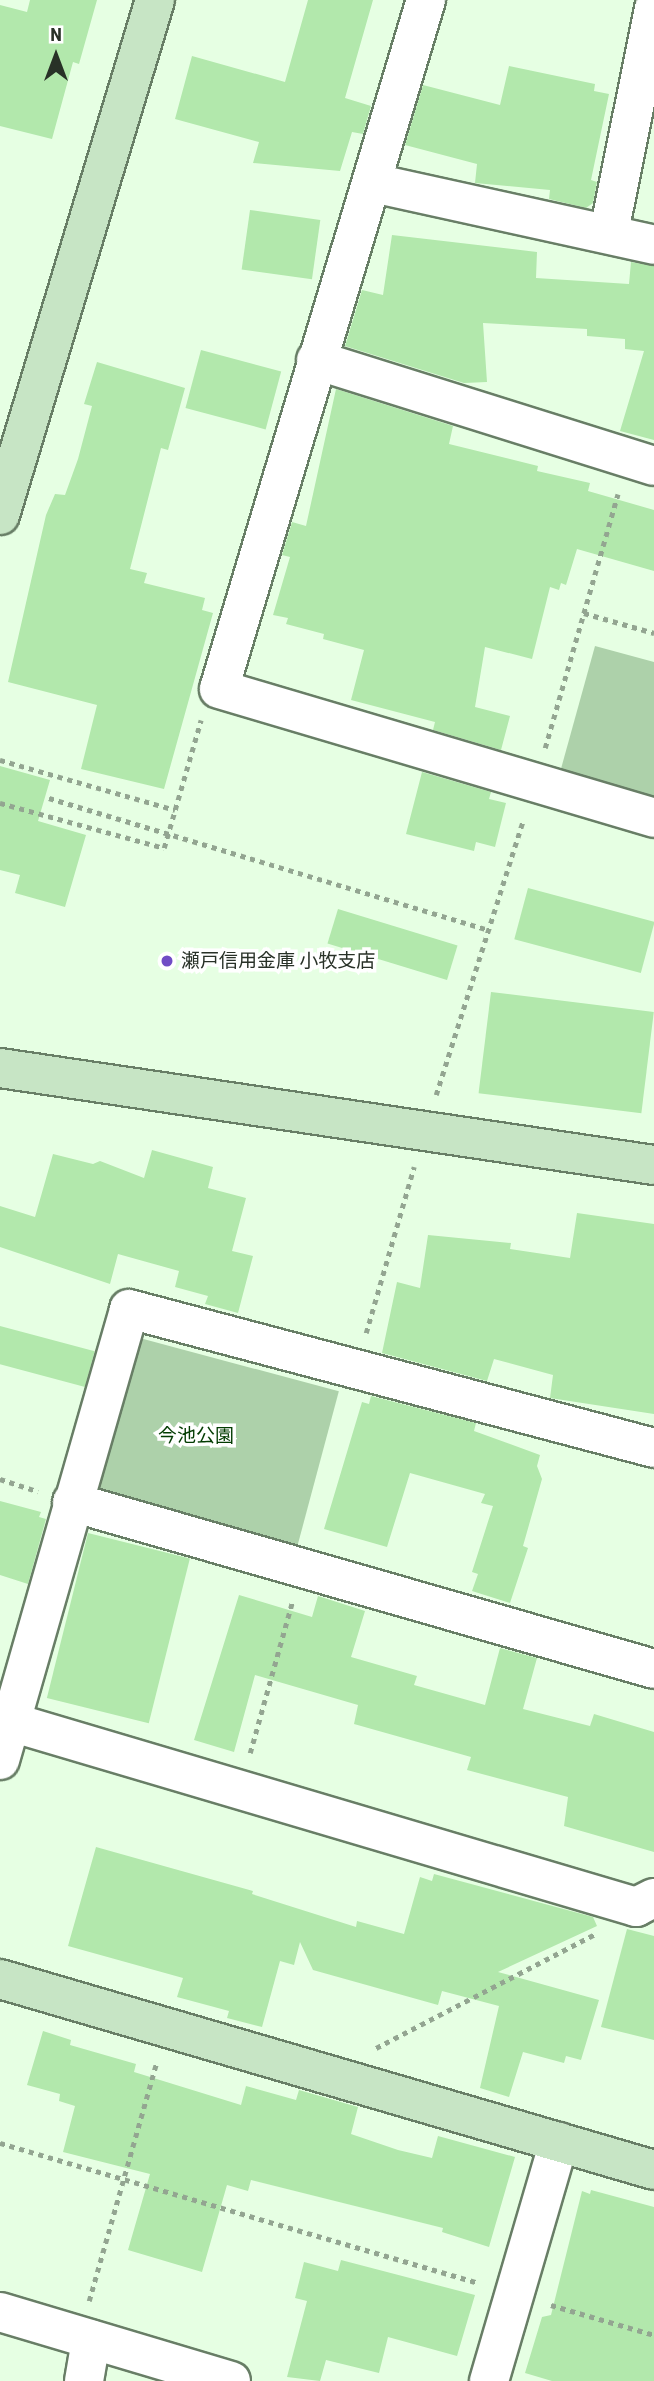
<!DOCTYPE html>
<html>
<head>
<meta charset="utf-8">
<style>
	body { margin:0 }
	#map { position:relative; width:654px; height:2381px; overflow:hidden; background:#e6ffe3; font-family:"Roboto Condensed","Noto Sans JP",sans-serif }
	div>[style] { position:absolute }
	.green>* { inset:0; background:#add1aa; transform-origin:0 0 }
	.building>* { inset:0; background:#b2e8ac; transform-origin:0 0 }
	.path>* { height:4.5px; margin-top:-2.25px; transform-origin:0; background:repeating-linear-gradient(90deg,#93a591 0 5px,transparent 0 10px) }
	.roads { filter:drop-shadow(2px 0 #687e66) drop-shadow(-2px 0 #687e66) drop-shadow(0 2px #687e66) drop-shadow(0 -2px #687e66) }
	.street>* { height:38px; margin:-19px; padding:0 19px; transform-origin:19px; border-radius:19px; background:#fff }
	.secondary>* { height:38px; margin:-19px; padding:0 19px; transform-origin:19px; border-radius:19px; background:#c7e5c5 }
	.dots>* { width:19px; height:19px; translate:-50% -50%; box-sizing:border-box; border:4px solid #fff; border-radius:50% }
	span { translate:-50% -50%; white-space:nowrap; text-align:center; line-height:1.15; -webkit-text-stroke:7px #fff; paint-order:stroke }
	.poi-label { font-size:19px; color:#283127 }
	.left { translate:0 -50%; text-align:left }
	.park-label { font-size:19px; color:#023b01 }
	.north { position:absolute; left:21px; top:21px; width:70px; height:70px; -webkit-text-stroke:5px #fff; paint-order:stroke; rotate:0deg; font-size:19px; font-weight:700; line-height:28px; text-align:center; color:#283127 }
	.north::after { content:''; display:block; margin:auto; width:24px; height:32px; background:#283127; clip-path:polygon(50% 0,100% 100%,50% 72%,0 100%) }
</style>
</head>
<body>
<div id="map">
	<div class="green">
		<div style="clip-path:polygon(595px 646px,654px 662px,654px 802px,559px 776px)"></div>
		<div style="left:136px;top:1337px;width:210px;height:162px;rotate:15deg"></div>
	</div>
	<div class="building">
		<div style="clip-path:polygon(30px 0,97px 0,79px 64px,73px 62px,52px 139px,0 126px,0 5px,27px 12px)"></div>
		<div style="clip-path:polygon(308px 0,373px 0,345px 98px,371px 106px,363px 134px,352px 132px,340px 171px,253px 163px,259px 142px,175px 119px,192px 56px,285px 82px)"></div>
		<div style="clip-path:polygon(509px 66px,595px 84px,594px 91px,609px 94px,591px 180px,597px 182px,593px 203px,586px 208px,549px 199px,550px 190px,475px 183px,477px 164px,405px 145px,423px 85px,500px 105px)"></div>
		<div style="left:250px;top:210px;width:71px;height:60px;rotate:8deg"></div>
		<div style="clip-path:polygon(392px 235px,537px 252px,536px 278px,629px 284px,631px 262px,654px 266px,654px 440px,620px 431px,644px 351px,625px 349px,625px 339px,587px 336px,587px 329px,483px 323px,487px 382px,464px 383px,345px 346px,362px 290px,383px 295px)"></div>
		<div style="left:201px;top:350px;width:83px;height:60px;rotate:15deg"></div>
		<div style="clip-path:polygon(97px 362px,185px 388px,168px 450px,161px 448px,130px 569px,147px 573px,144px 583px,205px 598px,202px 610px,213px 613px,164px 789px,81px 769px,97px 705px,8px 682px,46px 515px,55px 494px,65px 495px,78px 459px,92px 406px,84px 404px)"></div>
		<div style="clip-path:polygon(336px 389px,453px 426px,449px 444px,538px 466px,537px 471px,590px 483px,588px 491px,654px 510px,654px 571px,577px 549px,566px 585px,561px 583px,559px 590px,550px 587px,532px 659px,485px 647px,475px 707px,510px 716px,501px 750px,433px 730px,435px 722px,351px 700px,364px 650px,323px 639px,324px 634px,286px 624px,288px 618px,273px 615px,290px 557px,282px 555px,292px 522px,306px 526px)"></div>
		<div style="clip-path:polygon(0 766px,50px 780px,38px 821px,86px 835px,65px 907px,15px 893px,20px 875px,0 870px)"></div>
		<div style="clip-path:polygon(422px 772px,491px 792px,489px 799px,506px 803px,495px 847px,476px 842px,474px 851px,406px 834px)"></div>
		<div style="left:528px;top:888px;width:131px;height:53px;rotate:15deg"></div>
		<div style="left:338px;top:909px;width:125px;height:36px;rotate:17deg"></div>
		<div style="left:491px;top:992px;width:164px;height:102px;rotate:7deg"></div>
		<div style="clip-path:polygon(152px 1150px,213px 1167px,208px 1188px,246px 1198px,232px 1251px,253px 1256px,238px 1313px,205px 1304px,208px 1296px,175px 1287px,179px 1271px,118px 1254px,110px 1284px,0 1247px,0 1206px,35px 1217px,53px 1154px,93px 1164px,100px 1161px,144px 1178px)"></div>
		<div style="clip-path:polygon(577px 1213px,654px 1224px,654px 1414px,550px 1398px,553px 1375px,494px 1359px,487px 1381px,382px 1353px,397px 1282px,420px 1288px,428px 1235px,511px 1243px,510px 1249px,570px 1258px)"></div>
		<div style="left:0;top:1326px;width:98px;height:37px;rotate:15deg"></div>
		<div style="clip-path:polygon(371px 1396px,476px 1423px,474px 1431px,540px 1455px,537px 1466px,542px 1479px,523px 1546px,528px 1548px,510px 1603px,472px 1591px,478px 1574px,472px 1572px,493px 1506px,481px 1503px,485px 1494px,410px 1473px,387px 1547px,324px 1529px,362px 1402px,369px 1404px)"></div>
		<div style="clip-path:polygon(0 1501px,41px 1512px,39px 1517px,46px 1519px,28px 1584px,0 1575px)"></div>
		<div style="left:88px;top:1533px;width:105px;height:170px;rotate:14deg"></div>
		<div style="clip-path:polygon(239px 1595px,312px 1617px,318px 1596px,365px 1611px,351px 1657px,417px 1676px,414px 1685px,485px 1705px,500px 1648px,537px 1658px,523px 1709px,590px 1726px,594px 1714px,654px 1732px,654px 1852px,564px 1826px,568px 1797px,467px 1770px,471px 1757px,354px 1724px,358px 1705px,255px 1675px,234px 1752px,194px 1740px)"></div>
		<div style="clip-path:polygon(96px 1847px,253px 1891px,252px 1894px,356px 1927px,357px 1921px,404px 1934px,420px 1877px,432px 1881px,434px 1874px,593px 1917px,597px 1926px,498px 1972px,599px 2000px,581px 2060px,566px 2056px,564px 2063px,523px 2052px,509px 2097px,480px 2088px,499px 2006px,442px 1991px,438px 2005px,313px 1970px,300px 1942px,294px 1965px,280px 1961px,262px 2027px,227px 2018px,229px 2011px,177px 1997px,183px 1978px,68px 1946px)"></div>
		<div style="clip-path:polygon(627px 1929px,654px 1936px,654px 2040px,601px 2027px)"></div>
		<div style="clip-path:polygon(43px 2031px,71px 2040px,70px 2045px,136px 2064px,134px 2072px,241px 2105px,246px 2086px,296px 2100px,299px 2090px,358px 2107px,351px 2134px,398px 2150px,432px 2158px,438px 2136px,515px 2157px,489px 2247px,442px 2232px,443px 2228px,251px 2180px,248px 2191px,227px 2185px,202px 2272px,128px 2250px,150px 2174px,63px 2152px,75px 2106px,59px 2101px,60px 2094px,27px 2085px)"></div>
		<div style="clip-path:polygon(591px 2190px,654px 2207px,654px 2381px,552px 2381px,525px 2373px,542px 2317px,551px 2315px,582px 2191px,590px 2194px)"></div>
		<div style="clip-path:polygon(341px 2260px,475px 2295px,457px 2356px,388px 2337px,379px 2373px,326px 2360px,320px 2381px,287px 2377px,307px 2301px,295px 2298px,304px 2262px,338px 2271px)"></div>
	</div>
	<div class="path">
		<div style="left:584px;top:613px;width:73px;rotate:15.9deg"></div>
		<div style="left:545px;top:748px;width:264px;rotate:-74deg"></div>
		<div style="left:0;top:760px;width:182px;rotate:15.9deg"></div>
		<div style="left:49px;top:798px;width:458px;rotate:16.7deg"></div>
		<div style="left:0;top:803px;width:170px;rotate:15.3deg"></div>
		<div style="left:164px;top:848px;width:133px;rotate:-73.9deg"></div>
		<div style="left:436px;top:1095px;width:288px;rotate:-72.4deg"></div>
		<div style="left:366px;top:1333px;width:173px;rotate:-73.9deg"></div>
		<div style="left:0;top:1479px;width:40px;rotate:18deg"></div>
		<div style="left:250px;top:1753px;width:156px;rotate:-74.4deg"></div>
		<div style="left:376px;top:2048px;width:247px;rotate:-27.5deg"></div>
		<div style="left:0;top:2143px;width:498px;rotate:16.3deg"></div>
		<div style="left:89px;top:2301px;width:246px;rotate:-74.2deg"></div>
		<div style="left:551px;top:2305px;width:107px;rotate:16.2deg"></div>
	</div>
	<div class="roads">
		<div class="street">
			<div style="left:426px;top:0;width:719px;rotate:106.72deg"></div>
			<div style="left:219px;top:689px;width:454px;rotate:16.5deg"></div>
			<div style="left:373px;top:183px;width:288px;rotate:12.4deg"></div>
			<div style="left:609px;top:232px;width:228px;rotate:-78.6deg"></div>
			<div style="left:316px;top:360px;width:354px;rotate:17.4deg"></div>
			<div style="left:72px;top:1502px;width:605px;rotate:16.01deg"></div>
			<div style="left:11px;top:1722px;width:652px;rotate:16.49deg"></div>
			<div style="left:636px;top:1907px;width:20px;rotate:-27deg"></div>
			<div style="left:0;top:1760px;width:469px;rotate:-74deg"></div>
			<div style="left:129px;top:1309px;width:543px;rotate:14.83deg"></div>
			<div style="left:0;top:2312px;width:241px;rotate:16.6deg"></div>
			<div style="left:84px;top:2381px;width:42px;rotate:-80.3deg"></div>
			<div style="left:489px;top:2381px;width:249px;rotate:-73.7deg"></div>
		</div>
		<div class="secondary">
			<div style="left:0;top:515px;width:538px;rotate:-73.25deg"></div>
			<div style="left:0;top:1068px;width:661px;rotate:8.44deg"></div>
			<div style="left:0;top:1979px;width:681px;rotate:16.28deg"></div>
		</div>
	</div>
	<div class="dots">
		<div style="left:167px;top:961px;background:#704cc5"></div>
	</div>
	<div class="poi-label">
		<span class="left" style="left:181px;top:961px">瀬戸信用金庫 小牧支店</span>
	</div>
	<div class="park-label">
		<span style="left:196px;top:1436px">今池公園</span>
	</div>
	<div class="north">N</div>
</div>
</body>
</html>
